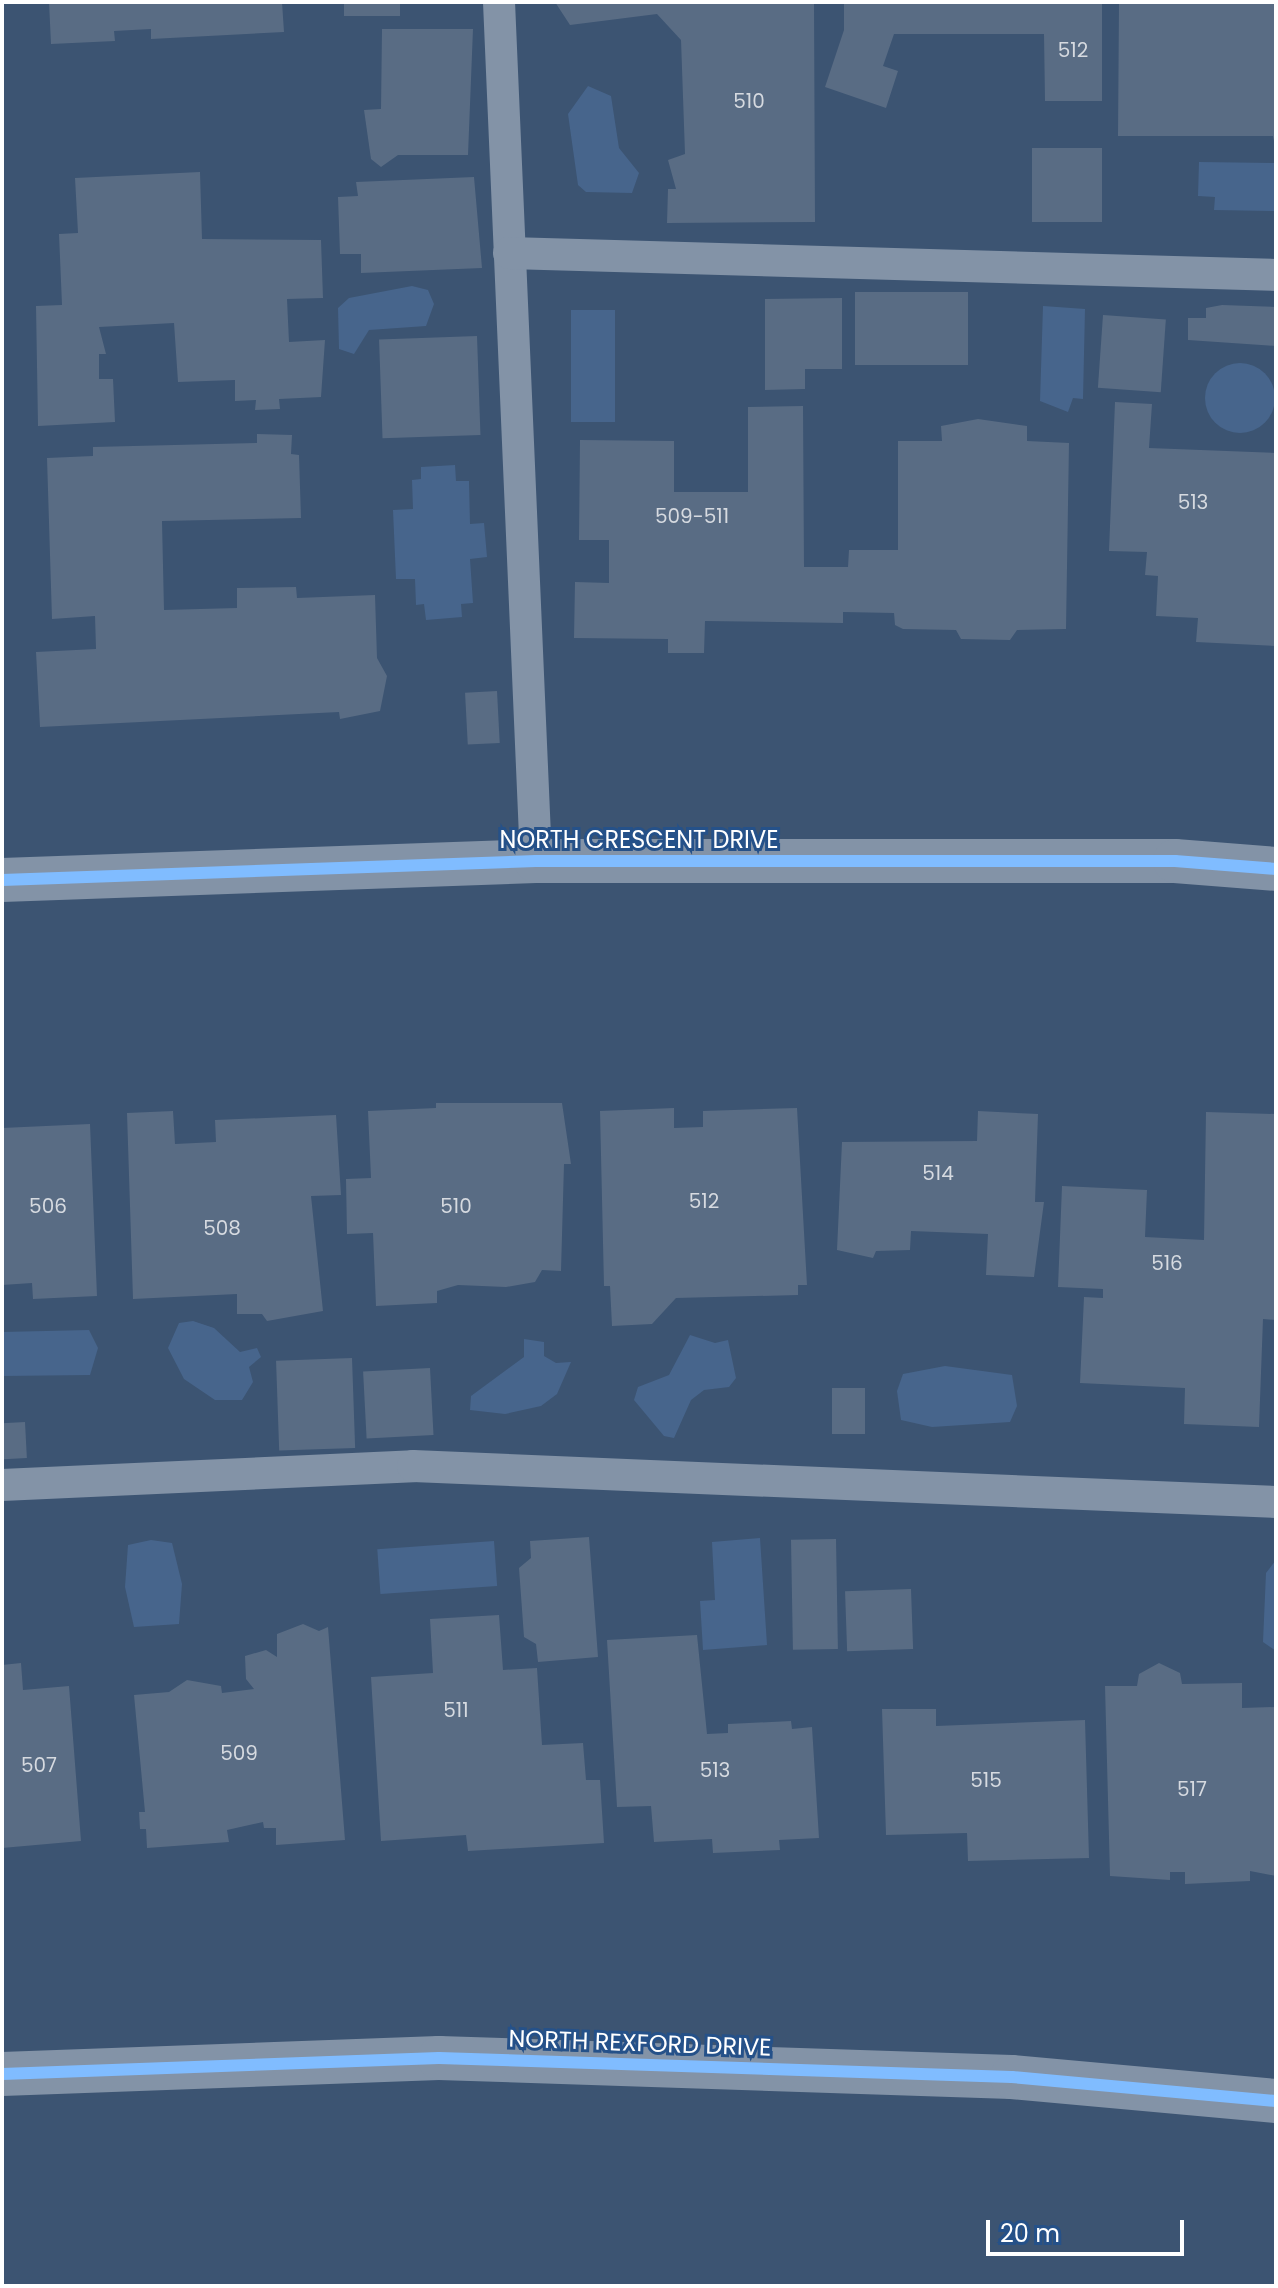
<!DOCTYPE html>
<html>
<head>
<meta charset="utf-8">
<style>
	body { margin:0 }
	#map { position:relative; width:1278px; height:2288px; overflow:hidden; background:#3c5472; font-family:Poppins,sans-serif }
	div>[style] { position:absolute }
	.water>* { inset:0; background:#47658c; transform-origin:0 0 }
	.round { border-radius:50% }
	.building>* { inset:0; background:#596c84; transform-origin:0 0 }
	.service>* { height:32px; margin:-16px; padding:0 16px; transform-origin:16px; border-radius:16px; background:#8393a7 }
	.minor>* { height:44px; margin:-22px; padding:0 22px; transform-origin:22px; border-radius:22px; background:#8393a7 }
	.cycleway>* { height:12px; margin:-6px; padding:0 6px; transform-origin:6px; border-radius:6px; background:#80bcff }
	span { translate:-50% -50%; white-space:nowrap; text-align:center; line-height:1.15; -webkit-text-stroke:6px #255189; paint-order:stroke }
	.number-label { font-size:20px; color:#d6dae0 }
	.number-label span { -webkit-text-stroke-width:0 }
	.street-label { font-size:24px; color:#fff }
	.frame { position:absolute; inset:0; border:4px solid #fff; pointer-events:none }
	.scale { position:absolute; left:986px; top:2220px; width:198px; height:36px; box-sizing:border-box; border:4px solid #fff; border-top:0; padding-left:10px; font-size:24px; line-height:28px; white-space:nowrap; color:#fff; -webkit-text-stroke:6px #255189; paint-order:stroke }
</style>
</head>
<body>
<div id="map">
	<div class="water">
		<div style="clip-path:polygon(588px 86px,611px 96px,619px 148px,639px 173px,632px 193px,586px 192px,578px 185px,568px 114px)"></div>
		<div style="clip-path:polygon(1199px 162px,1276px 163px,1276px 211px,1214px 210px,1215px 197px,1198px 196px)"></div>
		<div style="clip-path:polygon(412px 286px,428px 290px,434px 304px,426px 326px,369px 330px,354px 354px,339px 349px,338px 308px,349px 298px)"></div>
		<div style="clip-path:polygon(1043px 306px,1085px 309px,1083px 399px,1073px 398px,1068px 412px,1040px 401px)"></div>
		<div style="left:571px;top:310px;width:44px;height:112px"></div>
		<div class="round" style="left:1205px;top:363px;width:70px;height:70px"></div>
		<div style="clip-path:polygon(455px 465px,456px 481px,469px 481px,470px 524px,484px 523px,487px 557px,470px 559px,473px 603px,461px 604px,462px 617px,426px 620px,424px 604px,416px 605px,415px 579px,396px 579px,393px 510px,413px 509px,412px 480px,421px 479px,421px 467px)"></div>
		<div style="clip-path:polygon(193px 1321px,214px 1328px,240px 1352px,257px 1348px,261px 1357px,249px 1367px,253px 1382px,242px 1400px,215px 1400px,184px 1379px,168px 1348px,179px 1323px)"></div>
		<div style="clip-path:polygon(89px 1330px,98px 1348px,90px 1375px,2px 1376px,2px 1332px)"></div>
		<div style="clip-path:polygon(690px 1335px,715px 1343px,728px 1340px,736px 1378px,729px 1387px,704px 1390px,691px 1400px,674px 1438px,664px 1436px,634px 1400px,638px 1387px,669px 1375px)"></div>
		<div style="clip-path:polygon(524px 1339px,544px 1342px,544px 1356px,556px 1363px,571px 1362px,557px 1394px,541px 1406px,505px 1414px,470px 1410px,471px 1396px,524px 1357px)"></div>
		<div style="clip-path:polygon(945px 1366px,1012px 1375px,1017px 1406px,1010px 1422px,932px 1427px,901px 1420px,897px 1391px,903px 1374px)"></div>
		<div style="clip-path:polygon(760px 1538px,767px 1645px,703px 1650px,700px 1601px,715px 1600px,712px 1542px)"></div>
		<div style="clip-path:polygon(151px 1540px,172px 1543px,182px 1584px,179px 1624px,134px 1627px,125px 1587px,128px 1545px)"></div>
		<div style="left:494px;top:1541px;width:45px;height:117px;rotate:86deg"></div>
		<div style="clip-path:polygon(1276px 1560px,1276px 1651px,1263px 1642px,1266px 1573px)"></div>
	</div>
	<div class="building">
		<div style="clip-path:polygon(49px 2px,282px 2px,284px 32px,151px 39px,151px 29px,114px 31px,115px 41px,51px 44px)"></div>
		<div style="left:344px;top:2px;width:56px;height:14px"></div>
		<div style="clip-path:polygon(555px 2px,814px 2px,815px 222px,667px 223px,668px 189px,676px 189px,668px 160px,685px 154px,681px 40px,657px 14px,570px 25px)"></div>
		<div style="clip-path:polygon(844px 2px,1102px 2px,1102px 101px,1045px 101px,1044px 34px,894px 34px,883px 66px,898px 71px,886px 108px,825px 87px,844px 30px)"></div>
		<div style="clip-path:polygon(1119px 2px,1276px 2px,1276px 151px,1273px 136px,1118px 136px)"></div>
		<div style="clip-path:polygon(382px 29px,473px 29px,468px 155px,398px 155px,381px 167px,371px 159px,364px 110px,381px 109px)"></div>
		<div style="left:1032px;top:148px;width:70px;height:74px"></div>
		<div style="clip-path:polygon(200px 172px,202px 239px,321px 240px,323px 298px,287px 299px,289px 342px,325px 340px,321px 397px,279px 399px,280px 409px,255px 410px,256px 400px,235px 401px,235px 380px,178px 382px,174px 323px,99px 327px,106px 354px,99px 354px,99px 379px,113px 379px,115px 422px,38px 426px,36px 306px,62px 305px,59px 234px,78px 233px,75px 178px)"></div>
		<div style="clip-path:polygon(474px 177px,482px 268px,361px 273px,361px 254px,340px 254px,338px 197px,358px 196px,356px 182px)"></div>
		<div style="left:855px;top:292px;width:113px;height:73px"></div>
		<div style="clip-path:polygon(842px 298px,842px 369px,805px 369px,805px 389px,765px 390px,765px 299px)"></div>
		<div style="clip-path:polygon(1222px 305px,1276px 307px,1276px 346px,1188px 340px,1188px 318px,1206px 318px,1206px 308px)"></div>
		<div style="left:1103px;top:315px;width:63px;height:73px;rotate:4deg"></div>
		<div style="left:477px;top:336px;width:99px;height:98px;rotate:88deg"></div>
		<div style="clip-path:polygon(1115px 402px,1152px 404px,1149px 448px,1276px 453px,1276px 646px,1196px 642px,1198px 618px,1156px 616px,1158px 576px,1145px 575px,1147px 552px,1109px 551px)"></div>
		<div style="clip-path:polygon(803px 406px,804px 567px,848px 567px,849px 550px,898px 550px,898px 441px,942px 441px,941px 426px,978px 419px,1027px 426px,1027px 441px,1069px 443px,1066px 629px,1017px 630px,1010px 640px,961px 639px,956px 630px,903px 629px,895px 625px,894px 613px,843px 612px,843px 623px,705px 621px,704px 653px,668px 653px,668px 639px,574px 638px,575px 582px,609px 583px,609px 540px,579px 540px,580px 440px,674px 441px,674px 492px,748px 492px,748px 407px)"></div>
		<div style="clip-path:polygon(257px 434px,292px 435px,291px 454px,299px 455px,301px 518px,162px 521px,164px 610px,237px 608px,237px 588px,296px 587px,297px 598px,375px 595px,377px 658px,387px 676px,380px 711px,340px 719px,339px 712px,40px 727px,36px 652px,96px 649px,95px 616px,52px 619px,47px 458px,93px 456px,93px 447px,257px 443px)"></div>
		<div style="left:497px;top:691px;width:52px;height:32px;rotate:87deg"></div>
		<div style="clip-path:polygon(436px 1103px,562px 1103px,571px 1164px,564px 1164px,561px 1271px,542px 1270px,535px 1282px,506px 1287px,458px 1285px,437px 1291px,437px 1303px,376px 1306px,373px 1233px,347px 1234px,346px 1179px,371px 1178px,368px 1111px,436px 1108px)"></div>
		<div style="clip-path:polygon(674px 1108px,674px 1128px,703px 1127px,703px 1111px,797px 1108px,807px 1285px,798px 1285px,798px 1295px,676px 1298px,652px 1324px,612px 1326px,610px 1286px,604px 1286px,600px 1111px)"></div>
		<div style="clip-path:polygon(173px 1111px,175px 1144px,216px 1142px,215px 1120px,336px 1115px,341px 1195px,311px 1196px,323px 1311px,267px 1321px,262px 1314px,237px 1314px,237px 1294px,133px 1299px,127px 1113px)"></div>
		<div style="clip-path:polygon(978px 1111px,1038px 1114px,1035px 1202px,1044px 1202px,1034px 1277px,986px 1275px,988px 1234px,911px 1231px,910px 1250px,876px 1251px,873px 1258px,837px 1250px,842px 1142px,977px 1141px)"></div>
		<div style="clip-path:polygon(1206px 1112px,1276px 1114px,1276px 1320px,1263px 1319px,1259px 1427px,1184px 1424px,1185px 1388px,1080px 1383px,1084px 1297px,1103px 1298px,1103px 1289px,1058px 1287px,1062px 1186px,1147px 1190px,1145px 1237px,1204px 1240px)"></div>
		<div style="clip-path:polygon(90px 1124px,97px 1296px,33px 1299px,32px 1283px,2px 1285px,2px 1128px)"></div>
		<div style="left:352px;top:1358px;width:90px;height:76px;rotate:88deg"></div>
		<div style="left:430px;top:1368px;width:67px;height:67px;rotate:87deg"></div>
		<div style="left:832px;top:1388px;width:33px;height:46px"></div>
		<div style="left:25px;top:1422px;width:36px;height:23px;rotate:87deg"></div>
		<div style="clip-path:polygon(589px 1537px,598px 1657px,538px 1662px,536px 1644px,524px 1637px,519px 1568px,531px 1558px,530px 1541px)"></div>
		<div style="left:836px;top:1539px;width:110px;height:45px;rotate:89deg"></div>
		<div style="left:911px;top:1589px;width:60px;height:66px;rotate:88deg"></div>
		<div style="clip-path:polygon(499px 1615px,503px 1670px,537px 1668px,542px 1745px,583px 1743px,586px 1780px,600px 1780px,604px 1843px,468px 1851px,466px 1835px,381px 1841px,371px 1677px,433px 1673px,430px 1619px)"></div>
		<div style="clip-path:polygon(303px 1624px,319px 1631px,328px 1627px,345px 1840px,276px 1845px,276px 1828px,264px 1828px,263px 1822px,227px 1830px,229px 1842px,147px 1848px,146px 1829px,140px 1829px,139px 1812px,145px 1812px,134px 1695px,169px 1692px,187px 1680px,221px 1686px,222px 1693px,254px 1689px,246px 1679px,245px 1656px,266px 1650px,277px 1657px,277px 1634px)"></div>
		<div style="clip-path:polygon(697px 1635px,707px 1734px,728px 1733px,728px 1724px,791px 1721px,792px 1729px,812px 1727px,819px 1838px,779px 1840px,780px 1850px,713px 1853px,712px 1839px,654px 1842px,651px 1806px,617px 1807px,607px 1640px)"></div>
		<div style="clip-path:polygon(21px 1663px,23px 1690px,69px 1686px,81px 1841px,2px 1848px,2px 1665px)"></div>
		<div style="clip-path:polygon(1159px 1663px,1180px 1673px,1182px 1684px,1242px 1683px,1242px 1708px,1276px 1707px,1276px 1876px,1250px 1871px,1250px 1881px,1185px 1884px,1185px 1872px,1170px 1872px,1170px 1880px,1110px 1876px,1105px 1686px,1137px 1686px,1139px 1674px)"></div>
		<div style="clip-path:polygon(882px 1709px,936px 1709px,936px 1726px,1085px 1720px,1089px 1858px,968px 1861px,967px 1833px,886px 1835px)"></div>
	</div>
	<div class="service">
		<div style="left:499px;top:2px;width:860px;rotate:87.53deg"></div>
		<div style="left:509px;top:253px;width:767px;rotate:1.64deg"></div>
		<div style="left:2px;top:1485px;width:411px;rotate:-2.6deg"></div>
		<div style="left:413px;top:1466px;width:864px;rotate:2.39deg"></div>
	</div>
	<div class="minor">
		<div style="left:2px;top:880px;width:534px;rotate:-2.04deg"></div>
		<div style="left:536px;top:861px;width:639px"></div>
		<div style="left:1175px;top:861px;width:101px;rotate:4.5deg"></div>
		<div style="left:2px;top:2074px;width:437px;rotate:-2.1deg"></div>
		<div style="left:439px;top:2058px;width:573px;rotate:1.9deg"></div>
		<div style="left:1012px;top:2077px;width:265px;rotate:5.2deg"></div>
	</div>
	<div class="cycleway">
		<div style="left:2px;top:880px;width:534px;rotate:-2.04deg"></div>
		<div style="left:536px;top:861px;width:639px"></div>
		<div style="left:1175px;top:861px;width:101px;rotate:4.5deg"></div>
		<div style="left:2px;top:2074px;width:437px;rotate:-2.1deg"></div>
		<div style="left:439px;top:2058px;width:573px;rotate:1.9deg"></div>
		<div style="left:1012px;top:2077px;width:265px;rotate:5.2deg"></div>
	</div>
	<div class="number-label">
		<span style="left:1073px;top:50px">512</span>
		<span style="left:749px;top:101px">510</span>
		<span style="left:1193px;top:502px">513</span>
		<span style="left:692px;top:516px">509-511</span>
		<span style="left:938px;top:1173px">514</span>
		<span style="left:704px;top:1201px">512</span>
		<span style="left:48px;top:1206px">506</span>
		<span style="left:456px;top:1206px">510</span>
		<span style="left:222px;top:1228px">508</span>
		<span style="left:1167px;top:1263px">516</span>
		<span style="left:456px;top:1710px">511</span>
		<span style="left:239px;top:1753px">509</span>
		<span style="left:39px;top:1765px">507</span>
		<span style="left:715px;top:1770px">513</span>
		<span style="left:986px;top:1780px">515</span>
		<span style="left:1192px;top:1789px">517</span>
	</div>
	<div class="street-label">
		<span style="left:639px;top:840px">NORTH CRESCENT DRIVE</span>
		<span style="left:640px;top:2043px;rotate:2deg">NORTH REXFORD DRIVE</span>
	</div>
	<div class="frame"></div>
	<div class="scale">20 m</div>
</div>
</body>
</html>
